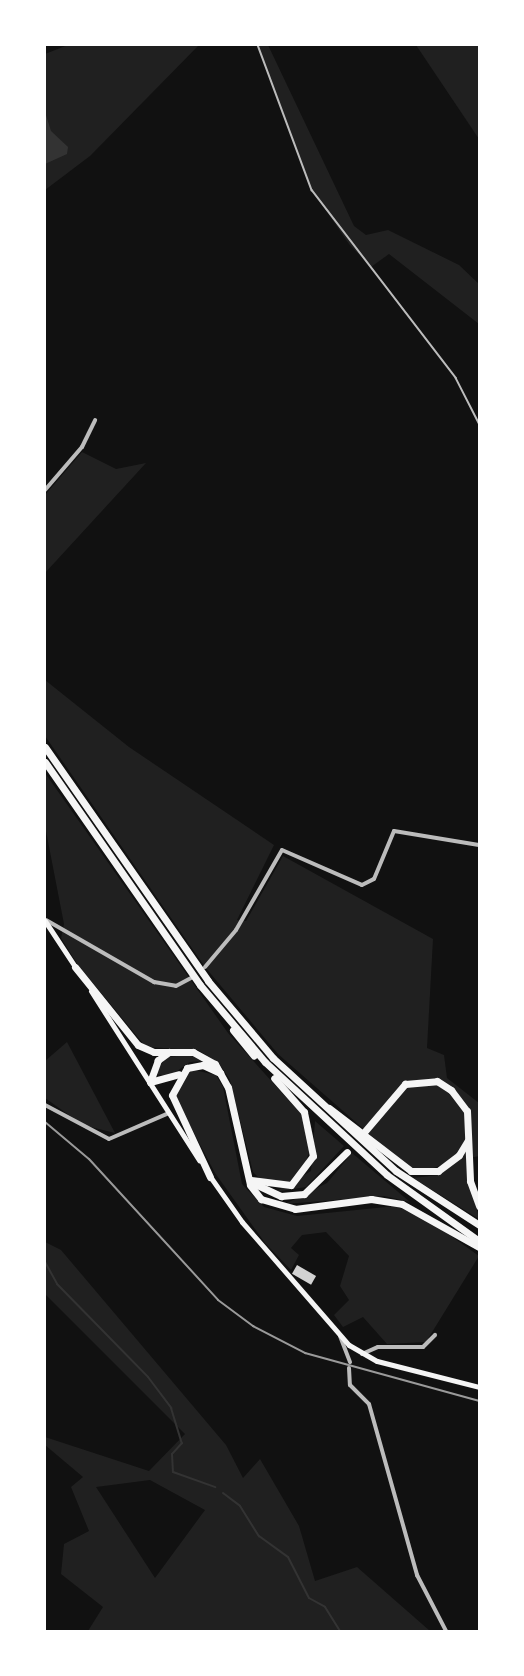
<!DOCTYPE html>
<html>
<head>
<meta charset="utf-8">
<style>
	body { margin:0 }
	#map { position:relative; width:524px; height:1676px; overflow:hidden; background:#111; font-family:Arial,sans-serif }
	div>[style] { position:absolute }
	.green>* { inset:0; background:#202020 }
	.water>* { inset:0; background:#333 }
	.stream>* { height:2px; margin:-1px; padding:0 1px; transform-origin:1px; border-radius:1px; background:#333 }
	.building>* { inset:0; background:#d3d3d3; transform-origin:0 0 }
	.service>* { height:1.5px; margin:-0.75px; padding:0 0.75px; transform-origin:0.75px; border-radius:0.75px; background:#bcbcbc }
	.minor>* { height:4px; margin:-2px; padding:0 2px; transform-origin:2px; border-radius:2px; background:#bcbcbc }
	.secondary>* { height:5px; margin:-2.5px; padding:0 2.5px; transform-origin:2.5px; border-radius:2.5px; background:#f5f5f5 }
	.motorway>* { height:7px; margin:-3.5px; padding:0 3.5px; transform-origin:3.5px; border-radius:3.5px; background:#f5f5f5 }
	.rail>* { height:2px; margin:-1px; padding:0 1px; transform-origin:1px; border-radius:1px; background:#9a9a9a }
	span { translate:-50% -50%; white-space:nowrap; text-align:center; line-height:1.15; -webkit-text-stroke:4.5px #fff; paint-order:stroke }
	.frame { position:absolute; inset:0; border:46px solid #fff; pointer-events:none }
</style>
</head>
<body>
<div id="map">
	<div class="green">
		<div style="clip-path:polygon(68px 45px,199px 45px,90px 156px,45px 190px,45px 54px)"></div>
		<div style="clip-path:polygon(257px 45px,268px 45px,354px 226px,366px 235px,388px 230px,459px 265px,479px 284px,479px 324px,389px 254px,371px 267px,349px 244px,312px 190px)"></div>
		<div style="clip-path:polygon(416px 45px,479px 45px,479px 139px)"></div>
		<div style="clip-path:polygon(82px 452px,116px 469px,146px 463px,45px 573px,45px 495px)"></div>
		<div style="clip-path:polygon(45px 680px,129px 747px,274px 845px,237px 920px,246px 921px,283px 856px,433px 939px,427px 1048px,444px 1055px,447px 1078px,479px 1103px,479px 1156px,466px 1159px,479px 1219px,413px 1178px,439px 1175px,458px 1160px,427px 1170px,407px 1167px,278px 1054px,205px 967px,45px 736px)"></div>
		<div style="clip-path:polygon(45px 773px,228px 1033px,302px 1115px,312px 1144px,301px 1175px,288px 1183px,261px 1180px,253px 1172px,230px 1080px,219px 1063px,198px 1050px,146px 1047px,78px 965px,61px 938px,64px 924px,45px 826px)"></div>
		<div style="clip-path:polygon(67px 1042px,115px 1133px,83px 1125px,45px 1098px,45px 1061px)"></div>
		<div style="clip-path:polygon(190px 1055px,202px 1061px,190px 1062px,170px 1076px,155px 1074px,166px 1057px)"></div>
		<div style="clip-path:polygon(194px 1070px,216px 1075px,223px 1087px,242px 1184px,264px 1207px,297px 1216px,396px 1206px,430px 1221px,479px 1256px,426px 1342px,387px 1344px,363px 1317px,343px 1327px,334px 1315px,349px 1300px,340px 1286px,349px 1256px,326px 1232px,302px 1235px,291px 1248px,299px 1255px,291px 1270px,265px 1243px,215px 1173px,175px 1097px,184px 1074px)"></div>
		<div style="clip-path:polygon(315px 1121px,344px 1146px,306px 1187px,275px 1192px,311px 1171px)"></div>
		<div style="clip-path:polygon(352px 1153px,410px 1202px,384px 1196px,285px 1204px,327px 1183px)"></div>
		<div style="clip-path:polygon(evenodd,45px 1242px,61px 1250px,226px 1445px,243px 1478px,260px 1459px,299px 1526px,315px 1581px,357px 1567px,430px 1631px,88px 1631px,103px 1607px,61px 1574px,64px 1544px,89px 1531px,71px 1487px,83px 1477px,45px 1445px,45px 1437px,149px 1471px,185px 1434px,45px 1294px,45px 1242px,150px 1480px,205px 1510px,155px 1578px,96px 1487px,150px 1480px)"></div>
	</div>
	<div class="water">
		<div style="clip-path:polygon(45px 112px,51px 131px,68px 147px,67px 154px,45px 164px)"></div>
	</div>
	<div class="stream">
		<div style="left:45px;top:1262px;width:25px;rotate:61deg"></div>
		<div style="left:57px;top:1284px;width:130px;rotate:45.6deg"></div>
		<div style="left:148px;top:1377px;width:39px;rotate:53deg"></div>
		<div style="left:171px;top:1408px;width:37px;rotate:73deg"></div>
		<div style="left:182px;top:1443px;width:15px;rotate:132deg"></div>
		<div style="left:172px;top:1454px;width:18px;rotate:87deg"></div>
		<div style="left:173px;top:1472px;width:45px;rotate:19.7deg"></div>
		<div style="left:223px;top:1493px;width:21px;rotate:37deg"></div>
		<div style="left:240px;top:1506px;width:36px;rotate:58deg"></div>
		<div style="left:259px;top:1536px;width:36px;rotate:36deg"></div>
		<div style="left:288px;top:1557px;width:46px;rotate:62.9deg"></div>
		<div style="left:309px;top:1598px;width:18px;rotate:29deg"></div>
		<div style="left:325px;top:1607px;width:28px;rotate:58deg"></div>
	</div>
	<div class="building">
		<div style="left:297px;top:1265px;width:22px;height:10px;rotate:30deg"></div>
	</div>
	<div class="service">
		<div style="left:258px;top:45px;width:155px;rotate:69.6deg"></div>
		<div style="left:312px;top:190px;width:237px;rotate:52.5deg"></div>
		<div style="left:456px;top:378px;width:51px;rotate:62.9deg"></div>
	</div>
	<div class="minor">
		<div style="left:45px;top:490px;width:57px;rotate:-49.3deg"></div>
		<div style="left:82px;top:447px;width:30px;rotate:-64deg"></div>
		<div style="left:46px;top:920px;width:125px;rotate:29.9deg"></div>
		<div style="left:154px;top:982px;width:22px;rotate:10deg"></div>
		<div style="left:176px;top:986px;width:17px;rotate:-28deg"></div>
		<div style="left:205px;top:967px;width:48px;rotate:-50deg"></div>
		<div style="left:236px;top:930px;width:92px;rotate:-60.1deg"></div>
		<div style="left:282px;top:850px;width:87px;rotate:23.6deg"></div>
		<div style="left:362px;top:885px;width:13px;rotate:-27deg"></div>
		<div style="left:374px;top:879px;width:52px;rotate:-67.4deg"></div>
		<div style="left:394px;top:831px;width:86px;rotate:9.4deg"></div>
		<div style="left:45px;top:1105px;width:72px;rotate:28deg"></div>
		<div style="left:109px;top:1139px;width:65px;rotate:-23.4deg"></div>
		<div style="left:340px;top:1336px;width:28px;rotate:69deg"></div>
		<div style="left:362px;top:1354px;width:17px;rotate:-24deg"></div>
		<div style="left:378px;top:1347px;width:45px"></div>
		<div style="left:423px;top:1347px;width:17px;rotate:-45deg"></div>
		<div style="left:349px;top:1368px;width:17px;rotate:87deg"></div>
		<div style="left:350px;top:1385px;width:27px;rotate:45deg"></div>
		<div style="left:369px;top:1404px;width:178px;rotate:74.3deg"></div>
		<div style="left:417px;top:1575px;width:63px;rotate:62.6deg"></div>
	</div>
	<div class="secondary">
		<div style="left:45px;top:921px;width:56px;rotate:56.6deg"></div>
		<div style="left:91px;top:991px;width:201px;rotate:57.4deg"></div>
		<div style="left:209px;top:1175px;width:57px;rotate:54.9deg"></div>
		<div style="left:242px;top:1222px;width:163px;rotate:49deg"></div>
		<div style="left:349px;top:1345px;width:32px;rotate:30deg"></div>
		<div style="left:377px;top:1361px;width:105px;rotate:14.3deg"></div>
	</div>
	<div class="motorway">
		<div style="left:45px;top:747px;width:285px;rotate:55.1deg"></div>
		<div style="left:208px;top:981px;width:101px;rotate:49.8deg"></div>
		<div style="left:273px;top:1058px;width:167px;rotate:42.6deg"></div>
		<div style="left:396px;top:1171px;width:99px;rotate:33deg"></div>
		<div style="left:45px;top:762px;width:272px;rotate:55.2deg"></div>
		<div style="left:200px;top:985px;width:101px;rotate:49.8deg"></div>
		<div style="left:265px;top:1062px;width:166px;rotate:42.8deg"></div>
		<div style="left:387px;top:1175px;width:113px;rotate:35.7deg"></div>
		<div style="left:75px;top:967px;width:100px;rotate:51.1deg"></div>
		<div style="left:138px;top:1045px;width:17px;rotate:24deg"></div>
		<div style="left:154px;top:1052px;width:39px"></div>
		<div style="left:193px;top:1052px;width:25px;rotate:29deg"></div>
		<div style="left:215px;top:1064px;width:26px;rotate:61deg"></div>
		<div style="left:228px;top:1087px;width:100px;rotate:77.3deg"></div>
		<div style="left:250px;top:1185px;width:18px;rotate:52deg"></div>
		<div style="left:261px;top:1199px;width:35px;rotate:16deg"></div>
		<div style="left:295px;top:1209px;width:77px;rotate:-7.5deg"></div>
		<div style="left:371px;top:1199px;width:31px;rotate:9deg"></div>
		<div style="left:402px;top:1204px;width:88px;rotate:29.2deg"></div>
		<div style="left:233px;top:1030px;width:33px;rotate:51deg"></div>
		<div style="left:169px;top:1052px;width:14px;rotate:144deg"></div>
		<div style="left:158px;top:1060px;width:23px;rotate:110deg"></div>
		<div style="left:150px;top:1082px;width:30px;rotate:-15deg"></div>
		<div style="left:329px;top:1108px;width:103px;rotate:37.5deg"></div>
		<div style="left:411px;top:1171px;width:27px"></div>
		<div style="left:438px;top:1171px;width:26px;rotate:-37deg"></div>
		<div style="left:459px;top:1155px;width:17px;rotate:-59deg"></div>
		<div style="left:365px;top:1131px;width:62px;rotate:-49.6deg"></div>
		<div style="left:405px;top:1084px;width:32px;rotate:-5deg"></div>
		<div style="left:437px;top:1081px;width:17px;rotate:33deg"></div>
		<div style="left:451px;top:1090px;width:26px;rotate:53deg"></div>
		<div style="left:467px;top:1111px;width:70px;rotate:87.5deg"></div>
		<div style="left:470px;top:1181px;width:27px;rotate:70deg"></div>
		<div style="left:210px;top:1177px;width:90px;rotate:-114.9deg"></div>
		<div style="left:172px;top:1095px;width:31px;rotate:-61deg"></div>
		<div style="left:187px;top:1068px;width:16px;rotate:-11deg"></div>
		<div style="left:203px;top:1065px;width:19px;rotate:25deg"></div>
		<div style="left:251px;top:1180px;width:40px;rotate:7.1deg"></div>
		<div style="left:291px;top:1185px;width:36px;rotate:-53deg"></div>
		<div style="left:313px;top:1156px;width:45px;rotate:-101.6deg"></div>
		<div style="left:304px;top:1112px;width:45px;rotate:-131.4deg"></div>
		<div style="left:255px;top:1184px;width:29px;rotate:25deg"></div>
		<div style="left:281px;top:1196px;width:23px;rotate:-5deg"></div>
		<div style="left:304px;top:1194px;width:60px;rotate:-44.3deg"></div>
	</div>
	<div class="rail">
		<div style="left:45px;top:1122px;width:57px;rotate:40.1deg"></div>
		<div style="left:89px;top:1159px;width:191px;rotate:47.5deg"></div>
		<div style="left:218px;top:1300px;width:44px;rotate:36.6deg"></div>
		<div style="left:253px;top:1326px;width:59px;rotate:27.4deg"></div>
		<div style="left:305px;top:1353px;width:180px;rotate:15.4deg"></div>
	</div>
	<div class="frame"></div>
</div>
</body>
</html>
